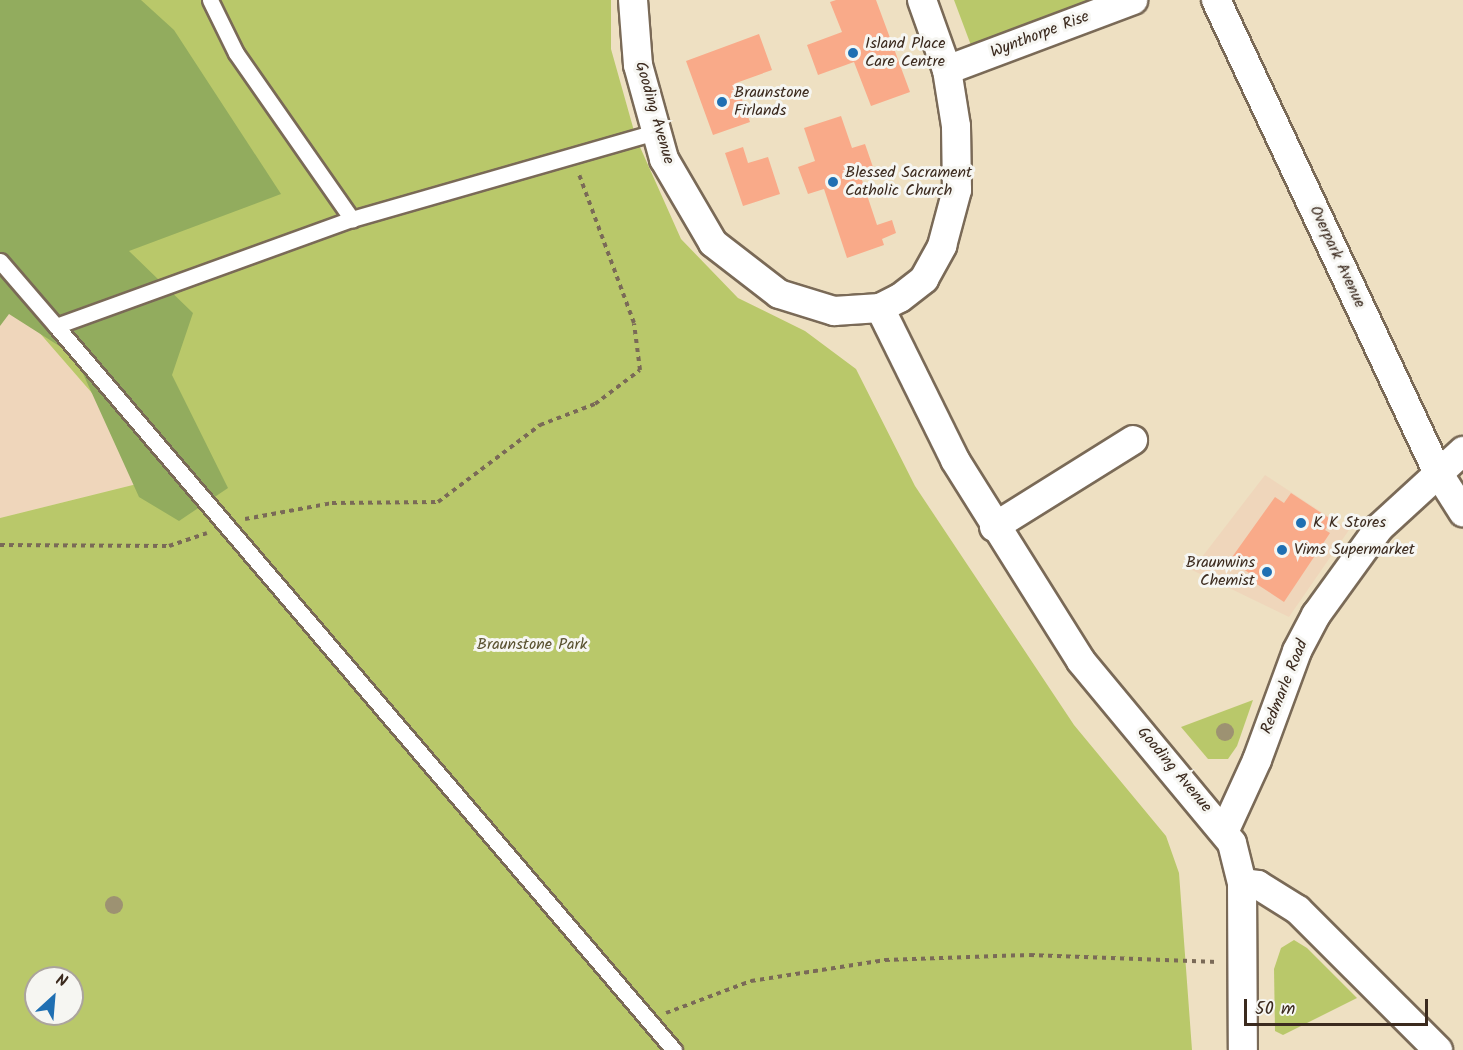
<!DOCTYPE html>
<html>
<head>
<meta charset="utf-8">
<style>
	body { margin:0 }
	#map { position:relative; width:1463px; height:1050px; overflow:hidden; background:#eee0c2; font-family:Kalam,sans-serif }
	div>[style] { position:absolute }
	.built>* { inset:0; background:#efd6bb }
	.green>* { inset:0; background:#b9c86a }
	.forest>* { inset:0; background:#92ac5e }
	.building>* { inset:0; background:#f9aa89 }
	.path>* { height:4px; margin-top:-2px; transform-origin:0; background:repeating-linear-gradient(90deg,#7a6a57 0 4.5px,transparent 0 9px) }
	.roads { filter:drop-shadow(2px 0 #7a6a57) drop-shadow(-2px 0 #7a6a57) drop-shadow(0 2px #7a6a57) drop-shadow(0 -2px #7a6a57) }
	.lane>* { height:15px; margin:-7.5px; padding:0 7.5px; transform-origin:7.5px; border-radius:7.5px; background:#fff }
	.street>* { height:28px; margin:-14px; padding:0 14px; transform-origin:14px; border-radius:14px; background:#fff }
	.trees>* { width:18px; height:18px; margin:-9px; border-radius:50%; background:#9d9272 }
	.dots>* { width:16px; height:16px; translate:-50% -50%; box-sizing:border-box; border:3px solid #f6f6f2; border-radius:50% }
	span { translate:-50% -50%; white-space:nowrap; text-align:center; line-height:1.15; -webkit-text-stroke:6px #f6f6f2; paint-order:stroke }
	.street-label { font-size:16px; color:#3b2a1e }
	.poi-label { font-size:16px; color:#3b2a1e }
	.left { translate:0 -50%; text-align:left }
	.right { translate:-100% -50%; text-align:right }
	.park-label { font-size:16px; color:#5a5231 }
	.north { position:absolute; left:24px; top:966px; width:60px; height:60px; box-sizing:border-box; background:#f6f6f2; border:2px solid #aba49d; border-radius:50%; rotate:26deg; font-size:16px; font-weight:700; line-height:24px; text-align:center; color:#3b2a1e }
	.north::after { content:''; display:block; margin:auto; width:21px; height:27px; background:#1f6fb2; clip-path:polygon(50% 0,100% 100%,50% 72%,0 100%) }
	.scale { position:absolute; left:1244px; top:999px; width:184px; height:27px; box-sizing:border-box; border:3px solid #3b2a1e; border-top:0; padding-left:8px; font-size:18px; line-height:21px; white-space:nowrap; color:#3b2a1e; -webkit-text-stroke:4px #f6f6f2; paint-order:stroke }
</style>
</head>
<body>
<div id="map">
	<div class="built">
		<div style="clip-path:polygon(0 286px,4px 292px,165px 477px,0 518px)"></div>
		<div style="clip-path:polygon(1265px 475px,1349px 530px,1289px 617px,1192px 570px)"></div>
	</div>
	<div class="green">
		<div style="clip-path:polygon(evenodd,0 0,611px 0,611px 49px,636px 138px,681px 239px,738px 298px,805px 331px,856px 369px,915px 486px,1074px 725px,1166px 836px,1179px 873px,1192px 1050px,0 1050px,0 518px,165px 477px,4px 292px,0 0,36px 978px,72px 978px,72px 1014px,36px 1014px,36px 978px)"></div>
		<div style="clip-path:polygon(954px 0,1090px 0,972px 48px)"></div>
		<div style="clip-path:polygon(1253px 700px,1237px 746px,1228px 759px,1208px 759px,1181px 727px)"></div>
		<div style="clip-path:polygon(1294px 940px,1307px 948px,1357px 998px,1283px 1035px,1275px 1031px,1274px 969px,1281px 948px)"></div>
	</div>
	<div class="forest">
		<div style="clip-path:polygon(0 0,141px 0,174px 30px,281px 194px,129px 251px,193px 313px,172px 375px,228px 488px,179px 521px,139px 497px,75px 356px,9px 314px,0 326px)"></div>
	</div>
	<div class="building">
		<div style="clip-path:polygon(836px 0,876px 0,910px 92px,871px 106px,854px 62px,818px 75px,807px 45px,842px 32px,830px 2px)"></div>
		<div style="clip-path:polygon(759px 34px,772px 70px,736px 83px,750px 122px,713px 135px,686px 61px)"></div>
		<div style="clip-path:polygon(841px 116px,852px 148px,865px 144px,874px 170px,860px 174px,877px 225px,892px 220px,896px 233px,882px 239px,884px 245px,847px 258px,824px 189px,808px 194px,798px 167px,815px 161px,804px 128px)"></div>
		<div style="clip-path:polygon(743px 147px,748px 163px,768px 157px,780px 194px,743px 206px,725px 153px)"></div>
		<div style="clip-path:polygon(1291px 493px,1332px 520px,1325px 530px,1330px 533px,1284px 602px,1249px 579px,1252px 575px,1230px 560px,1275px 497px,1284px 503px)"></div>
	</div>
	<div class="path">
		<div style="left:245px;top:519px;width:88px;rotate:-10.4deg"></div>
		<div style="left:332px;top:503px;width:106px;rotate:-0.5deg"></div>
		<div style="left:438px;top:502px;width:128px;rotate:-37deg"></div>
		<div style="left:540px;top:425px;width:59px;rotate:-20.9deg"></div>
		<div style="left:595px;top:404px;width:56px;rotate:-37.1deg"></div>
		<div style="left:640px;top:370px;width:47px;rotate:-97.3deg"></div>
		<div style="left:634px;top:323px;width:159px;rotate:-110.3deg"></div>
		<div style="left:0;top:545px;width:169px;rotate:0.3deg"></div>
		<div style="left:169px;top:546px;width:40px;rotate:-18.9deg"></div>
		<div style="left:666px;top:1013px;width:91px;rotate:-20.6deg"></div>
		<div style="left:751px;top:981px;width:136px;rotate:-8.9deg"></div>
		<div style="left:885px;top:960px;width:145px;rotate:-2deg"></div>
		<div style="left:1030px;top:955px;width:188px;rotate:2.1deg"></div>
	</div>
	<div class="roads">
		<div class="lane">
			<div style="left:210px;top:0;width:59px;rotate:63.9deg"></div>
			<div style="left:236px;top:53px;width:203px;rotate:55.1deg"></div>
			<div style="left:0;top:261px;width:86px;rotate:49.3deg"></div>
			<div style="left:56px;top:326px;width:315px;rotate:-19.9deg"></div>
			<div style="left:352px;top:219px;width:316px;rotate:-16deg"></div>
			<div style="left:56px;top:326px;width:952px;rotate:49.52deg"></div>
		</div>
		<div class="street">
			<div style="left:633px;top:0;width:65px;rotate:85.6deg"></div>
			<div style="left:638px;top:65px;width:98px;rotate:74.5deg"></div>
			<div style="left:664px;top:159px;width:97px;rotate:59.7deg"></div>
			<div style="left:713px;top:243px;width:83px;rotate:37.7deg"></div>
			<div style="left:779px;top:294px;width:58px;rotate:17.2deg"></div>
			<div style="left:834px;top:311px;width:46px;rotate:-3.7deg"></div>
			<div style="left:880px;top:308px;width:22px;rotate:-27deg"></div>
			<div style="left:900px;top:298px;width:31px;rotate:-38deg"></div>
			<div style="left:924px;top:279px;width:38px;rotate:-61deg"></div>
			<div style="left:942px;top:246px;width:58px;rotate:-75deg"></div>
			<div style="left:957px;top:190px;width:64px;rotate:-90.9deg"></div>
			<div style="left:956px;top:126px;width:57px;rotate:-99.1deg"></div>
			<div style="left:947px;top:70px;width:74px;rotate:-109.7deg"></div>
			<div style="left:1216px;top:0;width:520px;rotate:64.86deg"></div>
			<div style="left:1437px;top:471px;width:49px;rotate:57.6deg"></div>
			<div style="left:947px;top:70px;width:199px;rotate:-20.6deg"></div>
			<div style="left:880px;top:308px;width:169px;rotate:63.7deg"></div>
			<div style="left:955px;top:460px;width:237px;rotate:57.9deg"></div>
			<div style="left:1081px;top:661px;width:236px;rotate:50.3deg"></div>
			<div style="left:1232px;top:843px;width:41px;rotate:76deg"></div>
			<div style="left:1242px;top:883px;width:167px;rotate:89.7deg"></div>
			<div style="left:994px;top:527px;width:164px;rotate:-32deg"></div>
			<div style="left:1225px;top:830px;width:77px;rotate:-65.4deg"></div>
			<div style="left:1257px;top:760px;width:116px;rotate:-69.8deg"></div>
			<div style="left:1297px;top:651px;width:41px;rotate:-62.2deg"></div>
			<div style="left:1316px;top:615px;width:107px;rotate:-54.1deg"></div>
			<div style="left:1379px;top:528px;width:114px;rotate:-42.5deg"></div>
			<div style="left:1242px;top:883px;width:16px;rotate:7deg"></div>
			<div style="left:1258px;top:885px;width:47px;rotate:32deg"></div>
			<div style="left:1298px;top:910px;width:198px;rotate:45deg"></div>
		</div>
	</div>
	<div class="trees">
		<div style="left:1225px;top:732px"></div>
		<div style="left:114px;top:905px"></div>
	</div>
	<div class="dots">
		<div style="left:853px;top:53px;background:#1f6fb2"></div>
		<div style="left:722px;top:102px;background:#1f6fb2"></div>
		<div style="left:833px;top:182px;background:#1f6fb2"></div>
		<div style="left:1301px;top:523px;background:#1f6fb2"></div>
		<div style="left:1282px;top:550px;background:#1f6fb2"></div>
		<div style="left:1267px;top:572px;background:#1f6fb2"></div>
	</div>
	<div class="street-label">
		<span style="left:1040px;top:35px;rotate:-21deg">Wynthorpe Rise</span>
		<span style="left:654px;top:113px;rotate:74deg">Gooding Avenue</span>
		<span style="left:1337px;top:257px;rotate:65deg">Overpark Avenue</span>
		<span style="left:1285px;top:687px;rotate:-68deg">Redmarle Road</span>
		<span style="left:1174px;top:770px;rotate:50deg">Gooding Avenue</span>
	</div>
	<div class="poi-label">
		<span class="left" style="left:865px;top:53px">Island Place<br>Care Centre</span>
		<span class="left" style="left:734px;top:102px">Braunstone<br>Firlands</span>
		<span class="left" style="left:845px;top:182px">Blessed Sacrament<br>Catholic Church</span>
		<span class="left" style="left:1313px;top:523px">K K Stores</span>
		<span class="left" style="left:1294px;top:550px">Vims Supermarket</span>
		<span class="right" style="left:1255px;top:572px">Braunwins<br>Chemist</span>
	</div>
	<div class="park-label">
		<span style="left:532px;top:645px">Braunstone Park</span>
	</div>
	<div class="north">N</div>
	<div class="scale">50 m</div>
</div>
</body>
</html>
